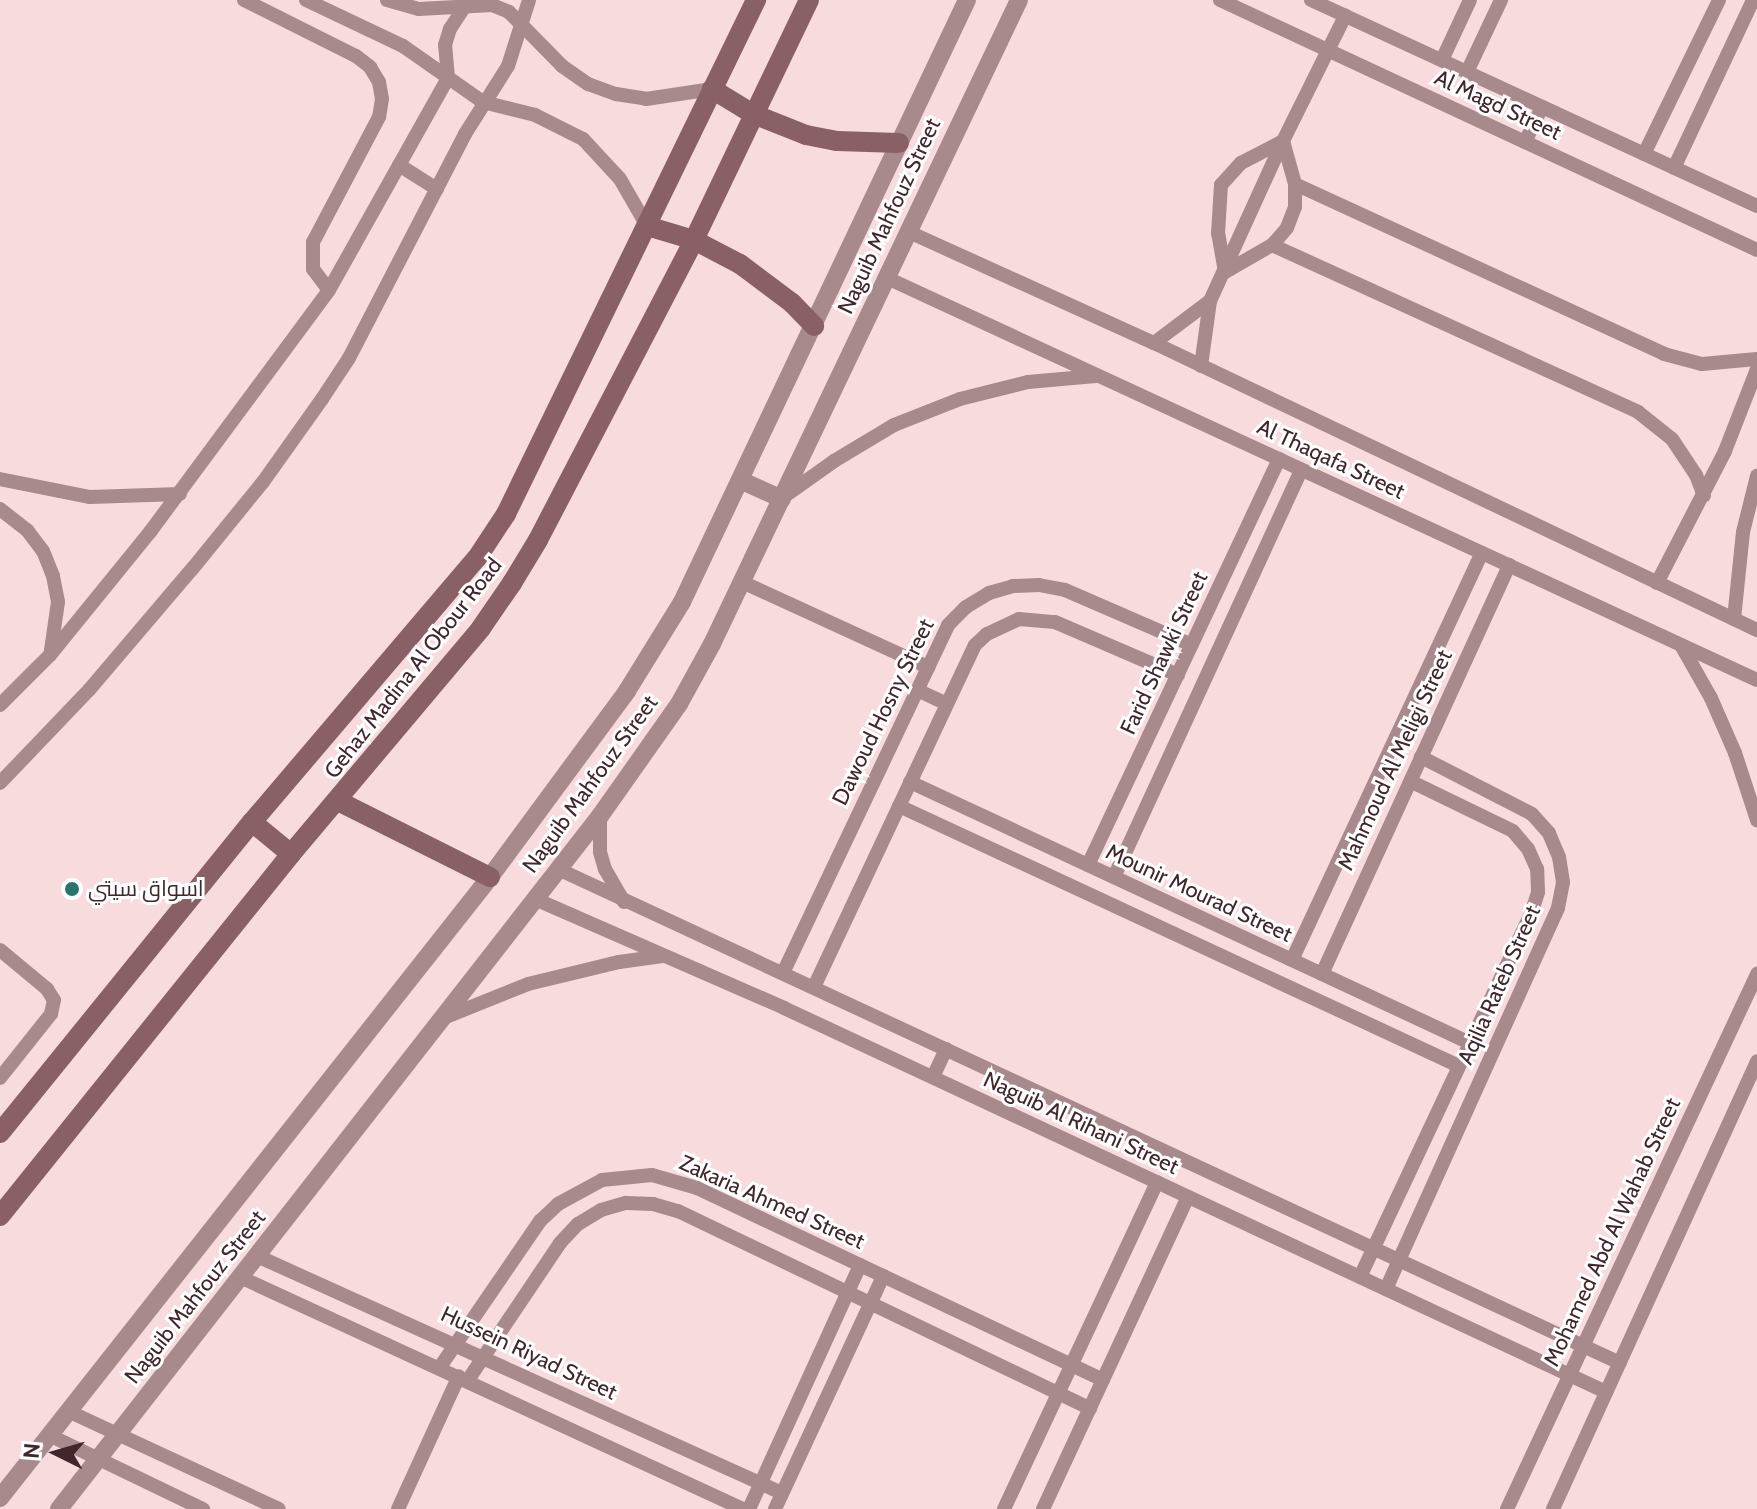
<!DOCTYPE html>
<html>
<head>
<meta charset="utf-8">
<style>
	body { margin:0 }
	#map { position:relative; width:1757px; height:1509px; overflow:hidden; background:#f7dbdd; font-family:Cabin,Cairo,sans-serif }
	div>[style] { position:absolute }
	.minor>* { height:14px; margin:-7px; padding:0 7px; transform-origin:7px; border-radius:7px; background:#a88a8d }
	.tertiary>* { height:18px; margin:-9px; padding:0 9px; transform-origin:9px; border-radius:9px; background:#a88a8d }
	.secondary>* { height:20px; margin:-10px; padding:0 10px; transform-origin:10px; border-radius:10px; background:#896065 }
	.dots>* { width:22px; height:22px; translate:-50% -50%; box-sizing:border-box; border:4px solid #fff; border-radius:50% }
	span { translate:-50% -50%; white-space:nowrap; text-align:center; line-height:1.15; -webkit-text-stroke:6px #fff; paint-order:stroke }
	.street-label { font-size:22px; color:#41272b }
	.poi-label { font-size:22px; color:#41272b }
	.left { translate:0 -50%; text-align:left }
	.north { position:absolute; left:16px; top:1413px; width:80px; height:80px; -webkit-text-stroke:6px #fff; paint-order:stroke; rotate:275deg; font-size:22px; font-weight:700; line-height:32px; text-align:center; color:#41272b }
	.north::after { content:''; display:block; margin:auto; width:28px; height:36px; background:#41272b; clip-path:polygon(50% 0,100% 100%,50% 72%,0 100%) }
</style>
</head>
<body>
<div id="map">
	<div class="minor">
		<div style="left:244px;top:0;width:125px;rotate:26.6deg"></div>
		<div style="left:356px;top:56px;width:18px;rotate:38deg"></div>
		<div style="left:370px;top:67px;width:17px;rotate:59deg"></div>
		<div style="left:379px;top:82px;width:17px;rotate:80deg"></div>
		<div style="left:382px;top:99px;width:18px;rotate:99deg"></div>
		<div style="left:379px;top:117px;width:141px;rotate:117.8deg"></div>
		<div style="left:313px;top:242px;width:27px;rotate:90deg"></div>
		<div style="left:313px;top:269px;width:26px;rotate:53deg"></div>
		<div style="left:306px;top:0;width:107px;rotate:25.4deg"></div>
		<div style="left:403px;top:46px;width:98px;rotate:35deg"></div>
		<div style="left:483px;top:102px;width:54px;rotate:14deg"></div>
		<div style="left:535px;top:115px;width:54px;rotate:26.6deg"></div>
		<div style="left:583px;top:139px;width:54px;rotate:47.2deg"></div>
		<div style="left:620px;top:179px;width:54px;rotate:60.1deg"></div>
		<div style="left:387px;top:0;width:33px;rotate:16deg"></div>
		<div style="left:419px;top:9px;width:73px;rotate:-3.1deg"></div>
		<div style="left:492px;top:5px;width:18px;rotate:22deg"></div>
		<div style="left:509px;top:12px;width:76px;rotate:45.5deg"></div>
		<div style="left:562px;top:66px;width:32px;rotate:35deg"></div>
		<div style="left:588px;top:84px;width:30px;rotate:20deg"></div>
		<div style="left:616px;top:94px;width:30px;rotate:9deg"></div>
		<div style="left:646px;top:99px;width:67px;rotate:-8.6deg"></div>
		<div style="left:1220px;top:0;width:592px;rotate:24.96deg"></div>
		<div style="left:1311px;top:0;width:491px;rotate:24.8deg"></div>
		<div style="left:1442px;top:60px;width:66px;rotate:-65deg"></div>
		<div style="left:1467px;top:72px;width:80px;rotate:-64.7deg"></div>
		<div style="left:1283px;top:141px;width:45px;rotate:74.4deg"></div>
		<div style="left:1295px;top:184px;width:23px;rotate:90deg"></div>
		<div style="left:1295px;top:207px;width:22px;rotate:111deg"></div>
		<div style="left:1287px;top:228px;width:23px;rotate:131deg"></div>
		<div style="left:1272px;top:245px;width:54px;rotate:150.1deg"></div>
		<div style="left:1225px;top:272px;width:39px;rotate:-100deg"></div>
		<div style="left:1218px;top:234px;width:49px;rotate:-86.5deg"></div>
		<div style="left:1221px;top:185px;width:30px;rotate:-48deg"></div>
		<div style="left:1241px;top:163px;width:47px;rotate:-27.6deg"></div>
		<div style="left:1525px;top:142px;width:39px;rotate:-64deg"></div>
		<div style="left:1644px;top:154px;width:171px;rotate:-64deg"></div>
		<div style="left:399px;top:165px;width:45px;rotate:32.3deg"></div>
		<div style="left:1674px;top:168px;width:186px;rotate:-64.8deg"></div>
		<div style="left:1295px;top:184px;width:406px;rotate:24.7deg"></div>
		<div style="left:1664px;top:354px;width:39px;rotate:15deg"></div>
		<div style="left:1702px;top:364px;width:55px;rotate:-5.2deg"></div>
		<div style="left:909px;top:232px;width:269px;rotate:24.4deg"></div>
		<div style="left:1154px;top:343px;width:668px;rotate:25.45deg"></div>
		<div style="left:1272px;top:245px;width:402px;rotate:24.5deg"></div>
		<div style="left:1638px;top:412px;width:43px;rotate:38.5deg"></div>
		<div style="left:1672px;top:439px;width:43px;rotate:56.3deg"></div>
		<div style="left:1696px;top:475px;width:22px;rotate:69deg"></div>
		<div style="left:887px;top:278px;width:958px;rotate:24.8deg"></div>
		<div style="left:1154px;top:343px;width:70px;rotate:-36.9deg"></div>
		<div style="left:1201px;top:366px;width:66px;rotate:-82.1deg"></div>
		<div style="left:1210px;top:301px;width:176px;rotate:-65.5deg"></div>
		<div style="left:1283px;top:141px;width:140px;rotate:-63.6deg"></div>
		<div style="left:0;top:479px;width:92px;rotate:11.3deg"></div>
		<div style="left:90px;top:497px;width:90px;rotate:-1.9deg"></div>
		<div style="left:782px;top:498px;width:64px;rotate:-35.4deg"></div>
		<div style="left:834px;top:461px;width:70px;rotate:-31deg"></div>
		<div style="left:894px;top:425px;width:71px;rotate:-21.5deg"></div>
		<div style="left:960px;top:399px;width:70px;rotate:-14deg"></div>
		<div style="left:1028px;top:382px;width:68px;rotate:-5deg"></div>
		<div style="left:0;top:509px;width:34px;rotate:38deg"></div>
		<div style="left:27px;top:530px;width:26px;rotate:53deg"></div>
		<div style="left:43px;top:551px;width:27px;rotate:68deg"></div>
		<div style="left:53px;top:576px;width:26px;rotate:79deg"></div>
		<div style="left:58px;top:602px;width:49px;rotate:98.3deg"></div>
		<div style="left:742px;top:582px;width:205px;rotate:24.6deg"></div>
		<div style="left:1657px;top:583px;width:148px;rotate:-62.7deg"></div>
		<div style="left:1725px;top:451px;width:88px;rotate:-68.7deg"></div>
		<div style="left:1734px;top:619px;width:87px;rotate:-84.1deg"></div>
		<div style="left:1743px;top:532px;width:58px;rotate:-76deg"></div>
		<div style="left:1681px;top:645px;width:61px;rotate:60.5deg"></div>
		<div style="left:1711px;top:698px;width:60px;rotate:66.4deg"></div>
		<div style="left:1735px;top:753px;width:71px;rotate:71.8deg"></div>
		<div style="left:917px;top:690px;width:33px;rotate:25deg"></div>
		<div style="left:0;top:705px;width:71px;rotate:-45deg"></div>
		<div style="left:50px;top:655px;width:159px;rotate:-50.9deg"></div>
		<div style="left:150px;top:532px;width:301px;rotate:-53.5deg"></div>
		<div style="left:329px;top:290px;width:243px;rotate:-60.7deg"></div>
		<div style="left:448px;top:78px;width:33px;rotate:-95deg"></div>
		<div style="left:445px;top:45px;width:17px;rotate:-73deg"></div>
		<div style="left:450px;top:29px;width:35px;rotate:-57deg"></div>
		<div style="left:910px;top:782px;width:618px;rotate:24.99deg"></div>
		<div style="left:0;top:783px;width:129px;rotate:-46.3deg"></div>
		<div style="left:89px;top:690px;width:160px;rotate:-49.6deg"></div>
		<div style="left:193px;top:568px;width:111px;rotate:-50.9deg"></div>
		<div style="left:263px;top:482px;width:102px;rotate:-54.6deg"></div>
		<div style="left:322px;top:399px;width:49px;rotate:-56.6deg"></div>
		<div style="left:349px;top:358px;width:252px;rotate:-62.6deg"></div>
		<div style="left:465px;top:134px;width:80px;rotate:-57.7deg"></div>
		<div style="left:508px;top:66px;width:69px;rotate:-72.3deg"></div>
		<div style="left:899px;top:806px;width:617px;rotate:24.9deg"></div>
		<div style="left:600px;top:817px;width:35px;rotate:90deg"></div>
		<div style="left:600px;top:852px;width:18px;rotate:74deg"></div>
		<div style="left:605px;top:869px;width:38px;rotate:60deg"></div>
		<div style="left:1088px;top:865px;width:449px;rotate:-64.8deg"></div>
		<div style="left:558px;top:869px;width:1171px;rotate:24.95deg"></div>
		<div style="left:1114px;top:877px;width:448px;rotate:-65.3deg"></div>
		<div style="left:535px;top:899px;width:272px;rotate:23.6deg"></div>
		<div style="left:784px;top:1008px;width:907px;rotate:25.04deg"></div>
		<div style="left:0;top:950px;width:61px;rotate:39.7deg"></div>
		<div style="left:47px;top:989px;width:13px;rotate:58deg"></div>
		<div style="left:54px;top:1000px;width:14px;rotate:102deg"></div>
		<div style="left:51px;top:1014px;width:82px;rotate:128.6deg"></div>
		<div style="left:1292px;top:960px;width:449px;rotate:-65deg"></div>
		<div style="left:783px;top:973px;width:385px;rotate:-64.6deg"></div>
		<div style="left:948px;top:625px;width:25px;rotate:-45deg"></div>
		<div style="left:966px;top:607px;width:27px;rotate:-31deg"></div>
		<div style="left:989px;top:593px;width:25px;rotate:-16deg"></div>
		<div style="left:1013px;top:586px;width:26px;rotate:-2deg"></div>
		<div style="left:1039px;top:585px;width:26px;rotate:11deg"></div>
		<div style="left:1065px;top:590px;width:138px;rotate:23.4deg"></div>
		<div style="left:1322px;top:974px;width:450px;rotate:-65.4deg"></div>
		<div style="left:814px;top:987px;width:378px;rotate:-64.8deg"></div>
		<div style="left:975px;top:645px;width:16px;rotate:-43deg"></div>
		<div style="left:987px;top:634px;width:35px;rotate:-25deg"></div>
		<div style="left:1019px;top:619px;width:36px;rotate:5deg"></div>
		<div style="left:1055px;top:622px;width:134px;rotate:23.3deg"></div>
		<div style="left:441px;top:1019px;width:94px;rotate:-21.9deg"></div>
		<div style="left:528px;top:984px;width:94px;rotate:-13.6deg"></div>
		<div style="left:619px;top:962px;width:44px;rotate:-7.8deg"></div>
		<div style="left:933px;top:1077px;width:31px;rotate:-65deg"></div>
		<div style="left:257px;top:1256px;width:576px;rotate:24.3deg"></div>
		<div style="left:240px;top:1277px;width:554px;rotate:24.76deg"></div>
		<div style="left:1360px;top:1277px;width:401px;rotate:-64.8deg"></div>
		<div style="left:1531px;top:914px;width:23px;rotate:-72deg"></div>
		<div style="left:1538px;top:892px;width:23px;rotate:-92deg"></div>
		<div style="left:1537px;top:869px;width:22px;rotate:-114deg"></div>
		<div style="left:1528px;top:849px;width:23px;rotate:-130deg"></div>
		<div style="left:1513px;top:831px;width:114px;rotate:-154.1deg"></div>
		<div style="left:1386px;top:1289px;width:418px;rotate:-65.7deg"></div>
		<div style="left:1558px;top:908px;width:26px;rotate:-79deg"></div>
		<div style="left:1563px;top:882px;width:25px;rotate:-99deg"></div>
		<div style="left:1559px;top:857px;width:26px;rotate:-113deg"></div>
		<div style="left:1549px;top:833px;width:25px;rotate:-132deg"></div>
		<div style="left:1532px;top:814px;width:125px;rotate:-152.8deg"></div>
		<div style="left:440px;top:1367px;width:177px;rotate:-55.6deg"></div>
		<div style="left:540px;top:1221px;width:25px;rotate:-43deg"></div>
		<div style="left:558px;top:1204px;width:50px;rotate:-28.6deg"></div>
		<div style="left:602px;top:1180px;width:50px;rotate:-5.7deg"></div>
		<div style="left:652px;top:1175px;width:47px;rotate:16.1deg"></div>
		<div style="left:697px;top:1188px;width:449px;rotate:25.3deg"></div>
		<div style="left:468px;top:1380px;width:165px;rotate:-56.1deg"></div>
		<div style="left:560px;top:1243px;width:26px;rotate:-47deg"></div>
		<div style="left:578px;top:1224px;width:27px;rotate:-31deg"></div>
		<div style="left:601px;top:1210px;width:26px;rotate:-16deg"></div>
		<div style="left:626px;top:1203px;width:27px;rotate:2deg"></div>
		<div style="left:653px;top:1204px;width:26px;rotate:16deg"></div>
		<div style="left:678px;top:1211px;width:457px;rotate:25.6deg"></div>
		<div style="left:70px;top:1412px;width:230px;rotate:24.9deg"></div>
		<div style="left:51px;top:1436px;width:169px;rotate:25.7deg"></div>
		<div style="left:398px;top:1509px;width:146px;rotate:-65.4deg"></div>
		<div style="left:749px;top:1509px;width:268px;rotate:-65.5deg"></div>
		<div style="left:775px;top:1509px;width:257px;rotate:-65.1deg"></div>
		<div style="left:1004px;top:1509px;width:361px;rotate:-64.9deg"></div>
		<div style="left:1043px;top:1509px;width:344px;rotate:-65.1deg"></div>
		<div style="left:1507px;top:1509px;width:591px;rotate:-64.95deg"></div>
		<div style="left:1553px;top:1509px;width:492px;rotate:-65.5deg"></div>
	</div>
	<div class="tertiary">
		<div style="left:740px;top:480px;width:46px;rotate:24.3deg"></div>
		<div style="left:0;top:1498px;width:791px;rotate:-51.72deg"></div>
		<div style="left:490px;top:877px;width:231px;rotate:-53.6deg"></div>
		<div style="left:627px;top:691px;width:105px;rotate:-58.3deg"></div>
		<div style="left:682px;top:602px;width:666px;rotate:-64.67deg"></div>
		<div style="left:59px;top:1509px;width:879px;rotate:-52.02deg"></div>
		<div style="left:600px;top:816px;width:137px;rotate:-54.8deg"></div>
		<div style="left:679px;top:704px;width:68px;rotate:-61.2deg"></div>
		<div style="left:712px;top:644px;width:713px;rotate:-64.51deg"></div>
	</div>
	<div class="secondary">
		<div style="left:712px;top:89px;width:48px;rotate:31.4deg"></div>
		<div style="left:753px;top:114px;width:57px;rotate:21.6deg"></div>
		<div style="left:806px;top:135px;width:32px;rotate:11deg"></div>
		<div style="left:837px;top:141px;width:62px;rotate:1.8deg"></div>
		<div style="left:647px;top:226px;width:49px;rotate:16.6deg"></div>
		<div style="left:694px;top:240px;width:52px;rotate:27.6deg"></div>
		<div style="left:740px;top:264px;width:65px;rotate:36.9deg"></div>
		<div style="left:792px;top:303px;width:32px;rotate:46deg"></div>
		<div style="left:338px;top:801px;width:170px;rotate:26.6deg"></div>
		<div style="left:252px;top:822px;width:50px;rotate:39.4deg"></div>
		<div style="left:0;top:1133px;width:400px;rotate:-51deg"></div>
		<div style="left:252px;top:822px;width:347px;rotate:-49.6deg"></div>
		<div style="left:477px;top:558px;width:53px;rotate:-56.6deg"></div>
		<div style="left:506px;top:514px;width:572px;rotate:-64.06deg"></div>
		<div style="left:0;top:1216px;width:464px;rotate:-51.2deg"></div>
		<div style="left:291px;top:854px;width:295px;rotate:-49.9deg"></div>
		<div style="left:481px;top:628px;width:55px;rotate:-55.4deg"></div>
		<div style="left:512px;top:583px;width:50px;rotate:-58.8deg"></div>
		<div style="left:538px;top:540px;width:338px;rotate:-62.5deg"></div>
		<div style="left:694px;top:240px;width:266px;rotate:-64.4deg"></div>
	</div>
	<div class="dots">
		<div style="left:72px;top:889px;background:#297370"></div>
	</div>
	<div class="street-label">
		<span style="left:1498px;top:105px;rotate:25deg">Al Magd Street</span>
		<span style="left:889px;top:216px;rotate:-65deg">Naguib Mahfouz Street</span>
		<span style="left:1331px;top:459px;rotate:25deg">Al Thaqafa Street</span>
		<span style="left:1164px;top:653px;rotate:-65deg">Farid Shawki Street</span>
		<span style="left:413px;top:668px;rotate:-52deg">Gehaz Madina Al Obour Road</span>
		<span style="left:883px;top:712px;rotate:-64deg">Dawoud Hosny Street</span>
		<span style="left:1395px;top:760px;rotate:-65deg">Mahmoud Al Meligi Street</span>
		<span style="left:590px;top:784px;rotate:-54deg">Naguib Mahfouz Street</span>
		<span style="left:1199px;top:893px;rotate:25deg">Mounir Mourad Street</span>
		<span style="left:1499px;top:985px;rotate:-66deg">Aqilia Rateb Street</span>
		<span style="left:1081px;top:1123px;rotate:25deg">Naguib Al Rihani Street</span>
		<span style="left:772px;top:1202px;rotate:24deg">Zakaria Ahmed Street</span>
		<span style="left:1612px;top:1232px;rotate:-65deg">Mohamed Abd Al Wahab Street</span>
		<span style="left:195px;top:1297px;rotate:-52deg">Naguib Mahfouz Street</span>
		<span style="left:529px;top:1353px;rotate:25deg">Hussein Riyad Street</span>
	</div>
	<div class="poi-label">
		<span class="left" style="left:88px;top:889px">اسواق سيتي</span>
	</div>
	<div class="north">N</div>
</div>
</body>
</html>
